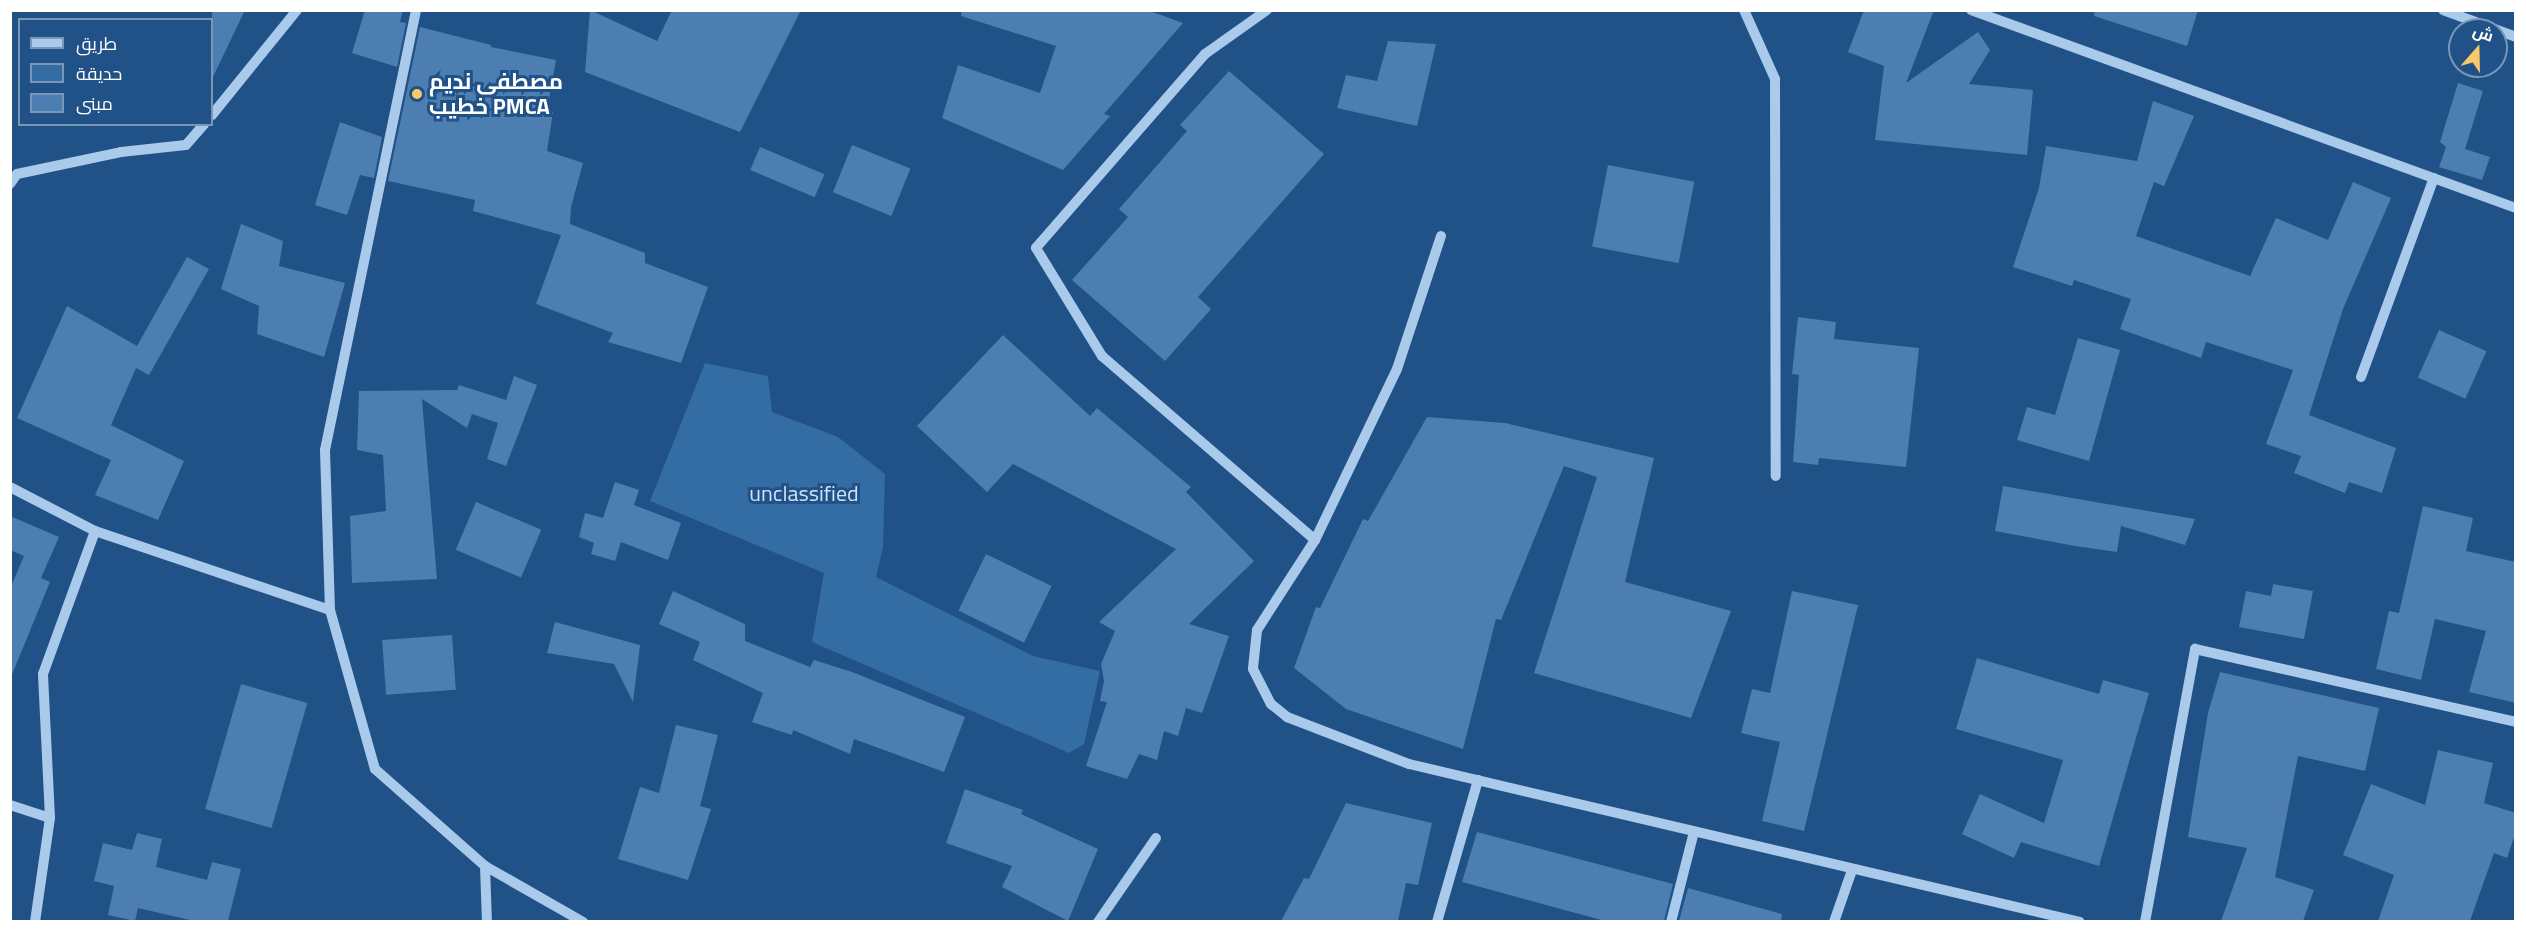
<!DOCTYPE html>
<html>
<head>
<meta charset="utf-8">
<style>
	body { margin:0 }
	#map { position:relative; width:2526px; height:932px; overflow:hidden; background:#205187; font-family:"Titillium Web",Cairo,sans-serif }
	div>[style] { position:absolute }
	.green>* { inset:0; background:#346ca4 }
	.building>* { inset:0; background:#4c7eb1; transform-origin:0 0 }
	.minor>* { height:10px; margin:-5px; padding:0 5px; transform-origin:5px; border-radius:5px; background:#a9caea }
	.dots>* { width:16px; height:16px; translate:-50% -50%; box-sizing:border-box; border:3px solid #205187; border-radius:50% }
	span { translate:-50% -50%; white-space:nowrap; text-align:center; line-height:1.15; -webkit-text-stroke:6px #205187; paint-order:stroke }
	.poi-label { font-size:22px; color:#fff; font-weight:700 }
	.left { translate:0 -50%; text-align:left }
	.park-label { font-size:22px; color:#cee3f7 }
	.frame { position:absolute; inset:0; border:12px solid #fff; pointer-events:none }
	.legend { position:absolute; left:18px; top:18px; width:195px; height:108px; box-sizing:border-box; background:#205187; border:2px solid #7997b7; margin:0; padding:8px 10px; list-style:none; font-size:18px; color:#fff }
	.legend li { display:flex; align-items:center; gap:12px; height:30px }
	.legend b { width:30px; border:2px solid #7997b7 }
	.north { position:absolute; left:2448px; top:18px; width:60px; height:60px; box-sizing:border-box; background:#205187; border:2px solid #7997b7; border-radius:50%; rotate:20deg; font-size:16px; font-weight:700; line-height:24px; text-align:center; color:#fff }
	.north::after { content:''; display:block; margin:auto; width:21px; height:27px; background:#f8c86a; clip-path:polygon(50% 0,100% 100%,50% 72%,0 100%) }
</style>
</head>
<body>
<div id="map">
	<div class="green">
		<div style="clip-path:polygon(705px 363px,768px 376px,772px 412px,838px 437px,885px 474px,883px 548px,876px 577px,1033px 656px,1100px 671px,1084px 744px,1069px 753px,812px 642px,824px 573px,650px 501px)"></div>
	</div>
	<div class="building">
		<div style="clip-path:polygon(212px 10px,245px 10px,212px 79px)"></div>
		<div style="clip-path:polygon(365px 10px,403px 10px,400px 22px,406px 23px,397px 67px,352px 53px)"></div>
		<div style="clip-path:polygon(590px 10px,657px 41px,672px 10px,801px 10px,740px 132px,585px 72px)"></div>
		<div style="clip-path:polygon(962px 10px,1147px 10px,1183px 23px,1104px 114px,1110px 116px,1063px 170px,942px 118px,958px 65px,1040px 93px,1056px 46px,961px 16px)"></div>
		<div style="clip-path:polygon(1864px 10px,1934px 10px,1906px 83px,1978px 32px,1990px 50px,1969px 84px,2033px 90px,2027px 155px,1875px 140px,1884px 66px,1848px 52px)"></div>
		<div style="clip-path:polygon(2095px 10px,2198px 10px,2187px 46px,2094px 16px)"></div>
		<div style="clip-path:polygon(420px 27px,491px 45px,491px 47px,556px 60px,547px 110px,553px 112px,547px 151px,583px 163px,571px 207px,570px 224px,645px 253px,645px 263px,708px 287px,681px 363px,608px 342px,613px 333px,536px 304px,561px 235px,473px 211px,475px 200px,388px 181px)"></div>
		<div style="clip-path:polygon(1388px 41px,1436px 44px,1417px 126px,1337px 108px,1346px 75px,1377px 81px)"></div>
		<div style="clip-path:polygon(1229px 71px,1324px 154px,1198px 297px,1211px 309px,1165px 361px,1072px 280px,1128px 217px,1119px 209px,1187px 131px,1180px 125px)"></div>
		<div style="clip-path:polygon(2458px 83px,2483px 91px,2465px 149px,2490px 157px,2482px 180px,2439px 167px,2446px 147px,2440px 142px)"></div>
		<div style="clip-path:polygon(2153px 101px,2194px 116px,2164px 186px,2154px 182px,2136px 236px,2250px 276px,2276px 218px,2328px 240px,2353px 182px,2391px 198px,2343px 309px,2309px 415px,2396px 448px,2382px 493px,2349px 482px,2345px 493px,2294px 473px,2301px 456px,2266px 444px,2293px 370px,2206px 342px,2201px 358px,2120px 329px,2131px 299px,2074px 280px,2072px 286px,2013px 267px,2039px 188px,2046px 146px,2137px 161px)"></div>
		<div style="clip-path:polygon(340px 122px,382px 137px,374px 178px,360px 175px,347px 215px,315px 205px)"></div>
		<div style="left:852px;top:145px;width:63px;height:51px;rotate:22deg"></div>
		<div style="left:760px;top:147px;width:70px;height:25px;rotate:23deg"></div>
		<div style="left:1608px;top:165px;width:88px;height:83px;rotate:11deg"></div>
		<div style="clip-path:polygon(241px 224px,283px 241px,279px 266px,345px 283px,324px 357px,257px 334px,259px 306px,221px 289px)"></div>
		<div style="clip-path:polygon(187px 257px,209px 269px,149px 375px,136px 368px,111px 425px,184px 461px,158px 520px,95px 495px,111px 460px,17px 418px,67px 306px,137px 346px)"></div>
		<div style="clip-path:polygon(1798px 317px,1836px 322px,1834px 339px,1919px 348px,1906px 467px,1819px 458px,1818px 465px,1793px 462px,1799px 375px,1792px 374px)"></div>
		<div style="left:2439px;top:330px;width:52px;height:52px;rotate:24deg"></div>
		<div style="clip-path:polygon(1003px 335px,1090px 416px,1097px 408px,1191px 487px,1186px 492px,1254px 561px,1189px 624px,1229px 636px,1202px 713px,1186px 708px,1178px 736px,1164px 731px,1157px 760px,1139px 754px,1127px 779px,1086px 766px,1107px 702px,1100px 701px,1104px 681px,1101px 664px,1115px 631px,1099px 622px,1176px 549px,1013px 464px,987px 492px,917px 426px)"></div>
		<div style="clip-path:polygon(2078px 338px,2120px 350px,2089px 461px,2017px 440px,2027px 407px,2055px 415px)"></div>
		<div style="clip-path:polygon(514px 376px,537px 385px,506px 466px,487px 459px,498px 423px,472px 414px,467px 428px,422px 399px,437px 579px,352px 583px,350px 516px,386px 511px,383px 455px,357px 450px,359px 391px,457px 390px,459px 385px,506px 400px)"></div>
		<div style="clip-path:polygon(1427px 417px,1505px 423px,1654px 458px,1625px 582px,1731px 611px,1691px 718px,1534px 673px,1597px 477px,1564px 466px,1501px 620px,1496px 619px,1463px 749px,1346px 709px,1294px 668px,1316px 607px,1320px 608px,1363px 519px,1368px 521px)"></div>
		<div style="clip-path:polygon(615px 482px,639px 490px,634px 505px,681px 523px,668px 560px,621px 542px,615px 561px,591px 554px,594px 543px,579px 537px,585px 513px,603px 518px)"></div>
		<div style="clip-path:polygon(2003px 486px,2101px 503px,2195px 519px,2185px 545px,2121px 526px,2117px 552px,2075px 546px,1995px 531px)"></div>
		<div style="left:476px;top:502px;width:71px;height:52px;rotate:23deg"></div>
		<div style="clip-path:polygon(2423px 506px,2473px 518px,2466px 551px,2516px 562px,2516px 703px,2469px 692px,2486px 631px,2435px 619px,2421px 680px,2376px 669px,2389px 611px,2399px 613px)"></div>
		<div style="clip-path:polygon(10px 516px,59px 537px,41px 578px,50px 582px,11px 677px,10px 589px,24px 556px,10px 550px)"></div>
		<div style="left:986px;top:554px;width:73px;height:63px;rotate:26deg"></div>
		<div style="clip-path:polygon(2273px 584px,2313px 591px,2304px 639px,2239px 627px,2246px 591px,2271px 596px)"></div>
		<div style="clip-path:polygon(673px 591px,745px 624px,745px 641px,810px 667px,814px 660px,852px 672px,965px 717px,944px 772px,854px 739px,850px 754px,793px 730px,792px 735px,752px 722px,763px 693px,693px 660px,700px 642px,659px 624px)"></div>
		<div style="clip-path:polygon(1792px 591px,1858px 605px,1804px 831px,1762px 821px,1780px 742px,1741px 733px,1752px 689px,1770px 693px)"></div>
		<div style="clip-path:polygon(555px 622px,640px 645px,633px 702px,614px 664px,547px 653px)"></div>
		<div style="left:452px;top:635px;width:55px;height:70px;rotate:86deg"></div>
		<div style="clip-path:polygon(1977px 658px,2099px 694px,2103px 680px,2149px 693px,2099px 866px,2021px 842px,2014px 858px,1962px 834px,1980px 794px,2044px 823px,2063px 760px,1956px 729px)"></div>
		<div style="clip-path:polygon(2220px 672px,2379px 708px,2365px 771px,2298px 756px,2275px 877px,2314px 890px,2303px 921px,2221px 921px,2247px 848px,2188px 837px,2208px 713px)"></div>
		<div style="left:241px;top:684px;width:69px;height:130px;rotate:16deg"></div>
		<div style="clip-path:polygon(676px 725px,718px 735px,700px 806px,711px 809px,688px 880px,618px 859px,640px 787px,659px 793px)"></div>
		<div style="clip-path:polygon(2438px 750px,2493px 763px,2484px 803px,2516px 813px,2516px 831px,2507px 858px,2494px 853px,2470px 921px,2378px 921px,2394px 875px,2343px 855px,2371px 784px,2425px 805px)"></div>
		<div style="clip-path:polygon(965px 789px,1023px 810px,1021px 814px,1098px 849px,1068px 921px,1002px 887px,1012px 866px,946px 843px)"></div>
		<div style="clip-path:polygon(1346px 803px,1432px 823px,1418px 885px,1406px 883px,1398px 921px,1281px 921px,1304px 878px,1309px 879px)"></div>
		<div style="clip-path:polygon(1477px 832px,1673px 884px,1664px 921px,1605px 921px,1462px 882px)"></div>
		<div style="clip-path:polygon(137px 833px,162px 839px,156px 867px,207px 880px,212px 862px,241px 869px,228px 921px,194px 921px,138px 908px,135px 921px,108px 915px,114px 886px,94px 881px,103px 843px,132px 850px)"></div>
		<div style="clip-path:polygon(1688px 888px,1782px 914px,1781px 921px,1679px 921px)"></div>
	</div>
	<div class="minor">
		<div style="left:1267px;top:10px;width:76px;rotate:144.6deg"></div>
		<div style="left:1205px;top:54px;width:257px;rotate:131.1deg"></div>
		<div style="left:1036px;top:248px;width:127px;rotate:58.6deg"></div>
		<div style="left:1102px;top:356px;width:281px;rotate:40.8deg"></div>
		<div style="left:1744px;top:10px;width:76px;rotate:65.8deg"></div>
		<div style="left:1775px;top:79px;width:397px;rotate:89.9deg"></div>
		<div style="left:1971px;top:10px;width:580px;rotate:19.97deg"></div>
		<div style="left:2443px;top:10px;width:78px;rotate:20.3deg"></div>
		<div style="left:212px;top:115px;width:135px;rotate:-51deg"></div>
		<div style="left:10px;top:184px;width:12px;rotate:-55deg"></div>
		<div style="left:17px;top:174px;width:106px;rotate:-11.9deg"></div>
		<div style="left:121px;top:152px;width:65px;rotate:-6.1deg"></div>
		<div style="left:186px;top:145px;width:28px;rotate:-49deg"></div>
		<div style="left:1441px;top:236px;width:140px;rotate:108.3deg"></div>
		<div style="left:1397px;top:369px;width:190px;rotate:115.6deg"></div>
		<div style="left:1315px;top:540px;width:107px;rotate:122.8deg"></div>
		<div style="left:1257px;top:630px;width:39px;rotate:96deg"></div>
		<div style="left:1253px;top:669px;width:39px;rotate:63deg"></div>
		<div style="left:1271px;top:704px;width:21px;rotate:39deg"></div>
		<div style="left:1287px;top:717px;width:131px;rotate:21.1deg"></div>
		<div style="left:1409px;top:764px;width:689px;rotate:13.25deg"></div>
		<div style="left:2361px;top:377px;width:212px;rotate:-69.9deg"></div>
		<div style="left:10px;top:487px;width:96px;rotate:27.4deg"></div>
		<div style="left:95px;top:531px;width:248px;rotate:18.6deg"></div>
		<div style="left:330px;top:610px;width:165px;rotate:74.2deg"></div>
		<div style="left:375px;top:769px;width:147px;rotate:41.4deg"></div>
		<div style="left:485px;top:866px;width:113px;rotate:29.7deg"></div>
		<div style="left:330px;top:610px;width:160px;rotate:-91.8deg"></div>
		<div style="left:325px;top:450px;width:449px;rotate:-78.3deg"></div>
		<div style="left:10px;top:805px;width:42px;rotate:18deg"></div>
		<div style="left:485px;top:866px;width:56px;rotate:88deg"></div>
		<div style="left:35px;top:922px;width:105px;rotate:-81.8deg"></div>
		<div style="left:50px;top:818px;width:144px;rotate:-92.8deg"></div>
		<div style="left:43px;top:674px;width:152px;rotate:-70deg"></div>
		<div style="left:1098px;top:922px;width:102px;rotate:-55.4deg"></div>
		<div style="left:1437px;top:922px;width:148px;rotate:-73.9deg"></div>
		<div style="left:1671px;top:922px;width:93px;rotate:-75.7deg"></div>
		<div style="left:1834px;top:922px;width:55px;rotate:-70.9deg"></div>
		<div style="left:2145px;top:922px;width:278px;rotate:-79.6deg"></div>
		<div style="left:2195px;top:649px;width:329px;rotate:12.8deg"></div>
	</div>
	<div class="dots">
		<div style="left:417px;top:94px;background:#f8c86a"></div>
	</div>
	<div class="poi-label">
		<span class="left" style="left:429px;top:94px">مصطفى نديم<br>خطيب PMCA</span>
	</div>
	<div class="park-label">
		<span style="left:804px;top:494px">unclassified</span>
	</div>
	<div class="frame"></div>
	<ul class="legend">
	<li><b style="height:8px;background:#a9caea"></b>طريق</li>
	<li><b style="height:16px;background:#346ca4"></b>حديقة</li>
	<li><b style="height:16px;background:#4c7eb1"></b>مبنى</li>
	</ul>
	<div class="north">ش</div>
</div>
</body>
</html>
